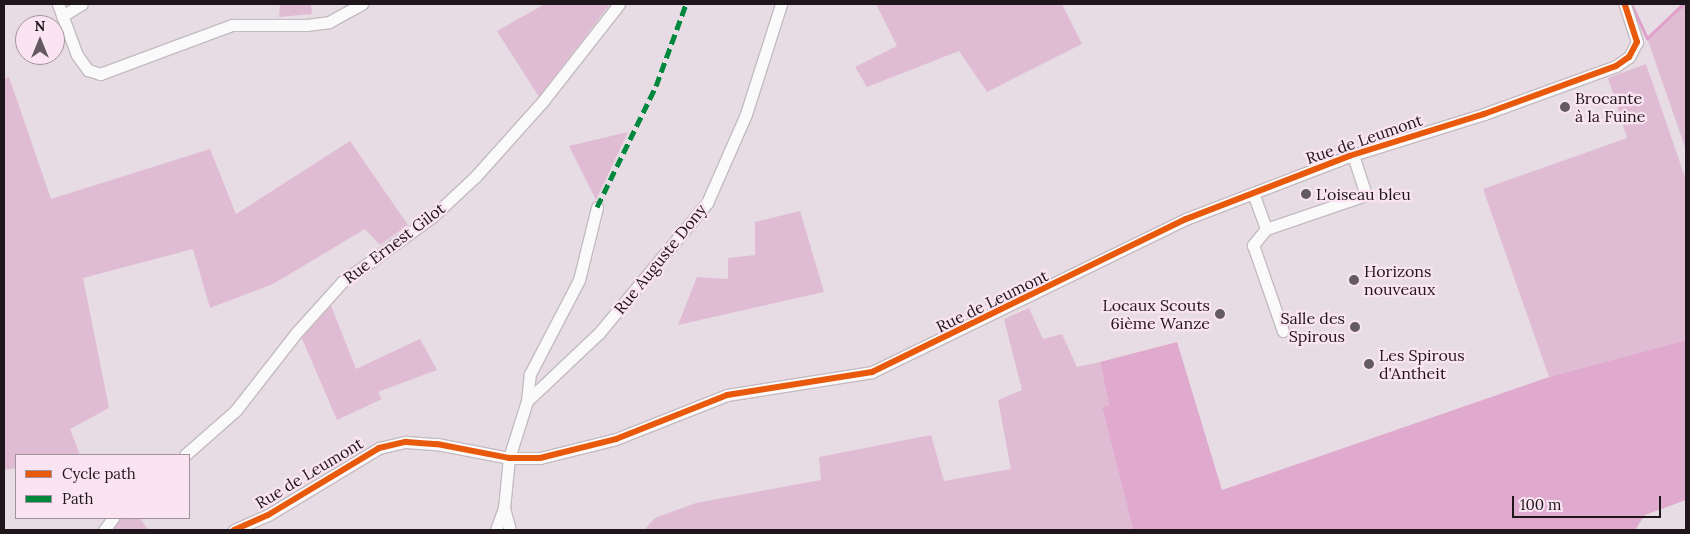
<!DOCTYPE html>
<html>
<head>
<meta charset="utf-8">
<style>
	body { margin:0 }
	#map { position:relative; width:1690px; height:534px; overflow:hidden; background:#e7dce3; font-family:Lora,serif }
	div>[style] { position:absolute }
	.green>* { inset:0; background:#e0bcd4 }
	.forest>* { inset:0; background:#dfaace }
	.stream>* { height:3px; margin:-1.5px; padding:0 1.5px; transform-origin:1.5px; border-radius:1.5px; background:#e0a0cb }
	.roads { filter:drop-shadow(1px 0 #c4bbc1) drop-shadow(-1px 0 #c4bbc1) drop-shadow(0 1px #c4bbc1) drop-shadow(0 -1px #c4bbc1) }
	.minor>* { height:11px; margin:-5.5px; padding:0 5.5px; transform-origin:5.5px; border-radius:5.5px; background:#fbfafb }
	.quiet>* { height:5px; margin-top:-2.5px; transform-origin:0; background:repeating-linear-gradient(90deg,#00873e 0 10px,transparent 0 15px) }
	.cycleway>* { height:6px; margin:-3px; padding:0 3px; transform-origin:3px; border-radius:3px; background:#e8590c }
	.dots>* { width:14px; height:14px; translate:-50% -50%; box-sizing:border-box; border:2px solid #fae4f1; border-radius:50% }
	span { translate:-50% -50%; white-space:nowrap; text-align:center; line-height:1.15; -webkit-text-stroke:4.5px #fae4f1; paint-order:stroke }
	.poi-label { font-size:16px; color:#1e161b }
	.left { translate:0 -50%; text-align:left }
	.right { translate:-100% -50%; text-align:right }
	.street-label { font-size:16px; color:#1e161b }
	.frame { position:absolute; inset:0; border:5px solid #1e161b; pointer-events:none }
	.legend { position:absolute; left:15px; top:454px; width:175px; height:65px; box-sizing:border-box; background:#fae4f1; border:1px solid #a2929b; margin:0; padding:6px 9px; list-style:none; font-size:15px; color:#1e161b }
	.legend li { display:flex; align-items:center; gap:10px; height:25px }
	.legend b { width:25px; border:1px solid #a2929b }
	.north { position:absolute; left:15px; top:15px; width:50px; height:50px; box-sizing:border-box; background:#fae4f1; border:1px solid #a2929b; border-radius:50%; rotate:0deg; font-size:14px; font-weight:700; line-height:20px; text-align:center; color:#1e161b }
	.north::after { content:''; display:block; margin:auto; width:18px; height:22px; background:#645b61; clip-path:polygon(50% 0,100% 100%,50% 72%,0 100%) }
	.scale { position:absolute; left:1512px; top:496px; width:149px; height:22px; box-sizing:border-box; border:2px solid #1e161b; border-top:0; padding-left:6px; font-size:15px; line-height:18px; white-space:nowrap; color:#1e161b; -webkit-text-stroke:4px #fae4f1; paint-order:stroke }
</style>
</head>
<body>
<div id="map">
	<div class="green">
		<div style="clip-path:polygon(280px 4px,311px 4px,312px 14px,279px 17px)"></div>
		<div style="clip-path:polygon(545px 4px,610px 4px,539px 97px,497px 31px)"></div>
		<div style="clip-path:polygon(876px 4px,1062px 4px,1082px 44px,987px 92px,959px 51px,867px 87px,855px 67px,897px 46px)"></div>
		<div style="clip-path:polygon(1683px 4px,1686px 4px,1686px 150px,1647px 38px)"></div>
		<div style="clip-path:polygon(1646px 64px,1686px 180px,1686px 340px,1549px 377px,1483px 189px,1627px 138px,1608px 78px)"></div>
		<div style="clip-path:polygon(9px 77px,51px 199px,210px 149px,236px 214px,350px 141px,408px 225px,380px 245px,365px 229px,273px 284px,210px 308px,193px 249px,83px 278px,109px 408px,70px 429px,80px 455px,16px 455px,16px 468px,4px 470px,4px 79px)"></div>
		<div style="clip-path:polygon(628px 132px,596px 200px,569px 146px)"></div>
		<div style="clip-path:polygon(800px 211px,824px 292px,678px 325px,697px 277px,728px 279px,728px 258px,755px 255px,755px 222px)"></div>
		<div style="clip-path:polygon(330px 303px,356px 369px,420px 339px,437px 370px,378px 392px,382px 399px,337px 420px,300px 334px)"></div>
		<div style="clip-path:polygon(1029px 308px,1043px 339px,1062px 334px,1077px 367px,1100px 362px,1109px 405px,1102px 407px,1133px 530px,644px 530px,655px 518px,696px 503px,821px 480px,819px 457px,931px 435px,944px 481px,1011px 469px,998px 400px,1022px 390px,1004px 319px)"></div>
		<div style="clip-path:polygon(121px 518px,140px 518px,148px 530px,111px 530px)"></div>
	</div>
	<div class="forest">
		<div style="clip-path:polygon(1686px 340px,1686px 500px,1645px 515px,1635px 530px,1133px 530px,1102px 407px,1109px 405px,1100px 362px,1177px 342px,1222px 490px,1549px 377px)"></div>
	</div>
	<div class="stream">
		<div style="left:1631px;top:4px;width:38px;rotate:65deg"></div>
		<div style="left:1647px;top:38px;width:50px;rotate:-43.4deg"></div>
	</div>
	<div class="roads">
		<div class="minor">
			<div style="left:58px;top:4px;width:54px;rotate:69.6deg"></div>
			<div style="left:77px;top:55px;width:19px;rotate:54deg"></div>
			<div style="left:88px;top:70px;width:13px;rotate:18deg"></div>
			<div style="left:100px;top:74px;width:141px;rotate:-20.4deg"></div>
			<div style="left:232px;top:25px;width:74px"></div>
			<div style="left:306px;top:25px;width:23px;rotate:-7deg"></div>
			<div style="left:329px;top:22px;width:38px;rotate:-29deg"></div>
			<div style="left:62px;top:16px;width:23px;rotate:-31deg"></div>
			<div style="left:1253px;top:193px;width:38px;rotate:70deg"></div>
			<div style="left:1266px;top:229px;width:106px;rotate:-18.8deg"></div>
			<div style="left:1366px;top:195px;width:42px;rotate:-108deg"></div>
			<div style="left:1266px;top:229px;width:21px;rotate:129deg"></div>
			<div style="left:1253px;top:245px;width:91px;rotate:70.8deg"></div>
			<div style="left:527px;top:401px;width:27px;rotate:-84deg"></div>
			<div style="left:530px;top:374px;width:106px;rotate:-62.5deg"></div>
			<div style="left:579px;top:280px;width:75px;rotate:-76.1deg"></div>
			<div style="left:185px;top:455px;width:68px;rotate:-41.4deg"></div>
			<div style="left:236px;top:410px;width:99px;rotate:-52deg"></div>
			<div style="left:297px;top:332px;width:67px;rotate:-48deg"></div>
			<div style="left:342px;top:282px;width:111px;rotate:-35.8deg"></div>
			<div style="left:432px;top:217px;width:59px;rotate:-42.9deg"></div>
			<div style="left:475px;top:177px;width:102px;rotate:-48.2deg"></div>
			<div style="left:543px;top:101px;width:123px;rotate:-51.9deg"></div>
			<div style="left:504px;top:508px;width:23px;rotate:75deg"></div>
			<div style="left:104px;top:530px;width:15px;rotate:-53deg"></div>
			<div style="left:234px;top:530px;width:37px;rotate:-24deg"></div>
			<div style="left:268px;top:515px;width:130px;rotate:-31.1deg"></div>
			<div style="left:379px;top:448px;width:28px;rotate:-13deg"></div>
			<div style="left:406px;top:442px;width:31px;rotate:4deg"></div>
			<div style="left:437px;top:444px;width:73px;rotate:11deg"></div>
			<div style="left:509px;top:458px;width:31px"></div>
			<div style="left:540px;top:458px;width:78px;rotate:-14deg"></div>
			<div style="left:616px;top:439px;width:119px;rotate:-21.6deg"></div>
			<div style="left:727px;top:395px;width:147px;rotate:-9deg"></div>
			<div style="left:872px;top:372px;width:349px;rotate:-26deg"></div>
			<div style="left:1186px;top:219px;width:175px;rotate:-21.1deg"></div>
			<div style="left:1349px;top:156px;width:141px;rotate:-17.3deg"></div>
			<div style="left:1484px;top:114px;width:140px;rotate:-20deg"></div>
			<div style="left:1616px;top:66px;width:16px;rotate:-35deg"></div>
			<div style="left:1629px;top:57px;width:17px;rotate:-62deg"></div>
			<div style="left:1637px;top:42px;width:40px;rotate:-108deg"></div>
			<div style="left:496px;top:530px;width:23px;rotate:-70deg"></div>
			<div style="left:504px;top:508px;width:50px;rotate:-84.3deg"></div>
			<div style="left:509px;top:458px;width:60px;rotate:-72.5deg"></div>
			<div style="left:527px;top:401px;width:99px;rotate:-43.4deg"></div>
			<div style="left:599px;top:333px;width:169px;rotate:-50.3deg"></div>
			<div style="left:707px;top:203px;width:97px;rotate:-66.3deg"></div>
			<div style="left:746px;top:114px;width:115px;rotate:-72.3deg"></div>
		</div>
	</div>
	<div class="quiet">
		<div style="left:597px;top:207px;width:135px;rotate:-64deg"></div>
		<div style="left:656px;top:86px;width:87px;rotate:-69.9deg"></div>
	</div>
	<div class="cycleway">
		<div style="left:234px;top:530px;width:37px;rotate:-24deg"></div>
		<div style="left:268px;top:515px;width:130px;rotate:-31.1deg"></div>
		<div style="left:379px;top:448px;width:28px;rotate:-13deg"></div>
		<div style="left:406px;top:442px;width:31px;rotate:4deg"></div>
		<div style="left:437px;top:444px;width:73px;rotate:11deg"></div>
		<div style="left:509px;top:458px;width:31px"></div>
		<div style="left:540px;top:458px;width:78px;rotate:-14deg"></div>
		<div style="left:616px;top:439px;width:119px;rotate:-21.6deg"></div>
		<div style="left:727px;top:395px;width:147px;rotate:-9deg"></div>
		<div style="left:872px;top:372px;width:349px;rotate:-26deg"></div>
		<div style="left:1186px;top:219px;width:175px;rotate:-21.1deg"></div>
		<div style="left:1349px;top:156px;width:141px;rotate:-17.3deg"></div>
		<div style="left:1484px;top:114px;width:140px;rotate:-20deg"></div>
		<div style="left:1616px;top:66px;width:16px;rotate:-35deg"></div>
		<div style="left:1629px;top:57px;width:17px;rotate:-62deg"></div>
		<div style="left:1637px;top:42px;width:40px;rotate:-108deg"></div>
	</div>
	<div class="dots">
		<div style="left:1565px;top:107px;background:#645b61"></div>
		<div style="left:1306px;top:194px;background:#645b61"></div>
		<div style="left:1354px;top:280px;background:#645b61"></div>
		<div style="left:1220px;top:314px;background:#645b61"></div>
		<div style="left:1355px;top:327px;background:#645b61"></div>
		<div style="left:1369px;top:364px;background:#645b61"></div>
	</div>
	<div class="poi-label">
		<span class="left" style="left:1575px;top:107px">Brocante<br>à la Fuine</span>
		<span class="left" style="left:1316px;top:194px">L'oiseau bleu</span>
		<span class="left" style="left:1364px;top:280px">Horizons<br>nouveaux</span>
		<span class="right" style="left:1210px;top:314px">Locaux Scouts<br>6ième Wanze</span>
		<span class="right" style="left:1345px;top:327px">Salle des<br>Spirous</span>
		<span class="left" style="left:1379px;top:364px">Les Spirous<br>d'Antheit</span>
	</div>
	<div class="street-label">
		<span style="left:1364px;top:139px;rotate:-19deg">Rue de Leumont</span>
		<span style="left:394px;top:243px;rotate:-37deg">Rue Ernest Gilot</span>
		<span style="left:660px;top:259px;rotate:-51deg">Rue Auguste Dony</span>
		<span style="left:992px;top:301px;rotate:-26deg">Rue de Leumont</span>
		<span style="left:309px;top:473px;rotate:-31deg">Rue de Leumont</span>
	</div>
	<div class="frame"></div>
	<ul class="legend">
	<li><b style="height:6px;background:#e8590c"></b>Cycle path</li>
	<li><b style="height:6px;background:#00873e"></b>Path</li>
	</ul>
	<div class="north">N</div>
	<div class="scale">100 m</div>
</div>
</body>
</html>
